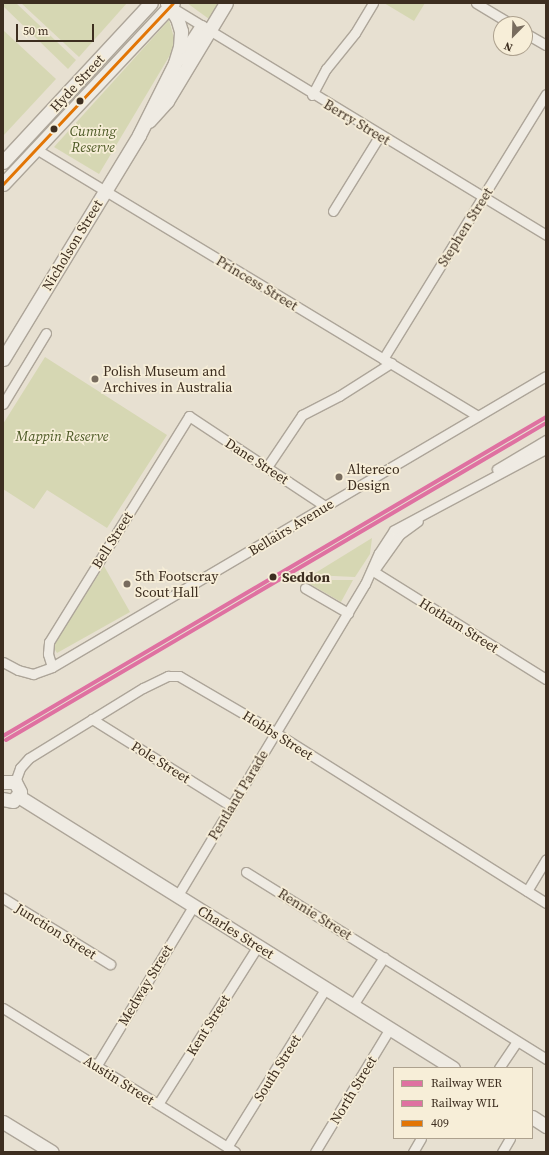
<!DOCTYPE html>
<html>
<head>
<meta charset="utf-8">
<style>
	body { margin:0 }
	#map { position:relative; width:549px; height:1155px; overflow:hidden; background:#e7e0d1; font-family:"Source Serif 4",serif }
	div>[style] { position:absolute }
	.green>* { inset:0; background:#d6d7b3 }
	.roads { filter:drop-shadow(1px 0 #ada599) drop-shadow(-1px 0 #ada599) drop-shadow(0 1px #ada599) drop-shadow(0 -1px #ada599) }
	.street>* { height:9px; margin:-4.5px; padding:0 4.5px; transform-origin:4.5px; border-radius:4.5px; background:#efebe3 }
	.secondary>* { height:13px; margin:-6.5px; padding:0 6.5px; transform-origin:6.5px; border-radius:6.5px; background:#efebe3 }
	.bus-1>* { height:3px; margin:-1.5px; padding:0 1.5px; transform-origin:1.5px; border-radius:1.5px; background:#e27505 }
	.rail-1>* { height:4px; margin:-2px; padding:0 2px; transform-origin:2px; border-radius:2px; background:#df71a1 }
	.rail-2>* { height:4px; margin:-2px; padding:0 2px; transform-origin:2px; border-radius:2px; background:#df71a1 }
	.dots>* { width:11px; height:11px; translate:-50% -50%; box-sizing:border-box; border:2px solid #f7eed8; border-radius:50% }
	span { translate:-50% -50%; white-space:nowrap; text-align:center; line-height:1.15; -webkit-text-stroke:3.5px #f7eed8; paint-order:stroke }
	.street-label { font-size:14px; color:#3d2e20 }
	.park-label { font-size:14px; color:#4d5a26; font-style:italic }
	.poi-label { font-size:14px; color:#3d2e20 }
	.left { translate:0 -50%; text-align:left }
	.stop-label { font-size:14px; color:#3d2e20; font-weight:700 }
	.frame { position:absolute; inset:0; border:4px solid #3d2e20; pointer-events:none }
	.legend { position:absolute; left:393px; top:1067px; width:140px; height:72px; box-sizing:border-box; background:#f7eed8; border:1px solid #ada18e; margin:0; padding:5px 7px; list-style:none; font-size:12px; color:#3d2e20 }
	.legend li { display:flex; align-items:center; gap:8px; height:20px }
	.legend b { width:20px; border:1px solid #ada18e }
	.north { position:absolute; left:493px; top:16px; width:40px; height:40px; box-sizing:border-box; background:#f7eed8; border:1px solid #ada18e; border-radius:50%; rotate:203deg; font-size:11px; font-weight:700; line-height:16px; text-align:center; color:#3d2e20 }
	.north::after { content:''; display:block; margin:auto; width:14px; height:18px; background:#786c5e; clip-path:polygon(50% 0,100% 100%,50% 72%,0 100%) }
	.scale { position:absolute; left:16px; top:24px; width:78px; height:18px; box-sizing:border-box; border:2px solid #3d2e20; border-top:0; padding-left:5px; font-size:12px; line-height:14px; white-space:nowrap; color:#3d2e20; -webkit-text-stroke:3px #f7eed8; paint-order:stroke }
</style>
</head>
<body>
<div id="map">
	<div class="green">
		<div style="clip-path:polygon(3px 3px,16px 3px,76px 60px,68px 69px,3px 6px)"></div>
		<div style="clip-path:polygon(21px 3px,127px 3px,79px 57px)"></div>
		<div style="clip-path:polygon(187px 3px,219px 3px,209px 19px)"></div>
		<div style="clip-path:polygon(384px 3px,425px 3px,414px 21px)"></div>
		<div style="clip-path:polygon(169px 20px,176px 45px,99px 174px,54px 147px)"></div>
		<div style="clip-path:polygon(3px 30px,56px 79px,3px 136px)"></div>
		<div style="clip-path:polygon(45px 357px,167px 435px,107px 528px,47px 490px,34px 509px,3px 489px,3px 424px)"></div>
		<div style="clip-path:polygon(372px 538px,370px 554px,355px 577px,312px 575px)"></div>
		<div style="clip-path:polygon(104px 566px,130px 612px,57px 653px,54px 648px,55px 643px)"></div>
		<div style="clip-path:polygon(312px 580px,353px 580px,341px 602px,310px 584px)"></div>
	</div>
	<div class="roads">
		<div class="street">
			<div style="left:476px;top:3px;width:41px;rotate:31deg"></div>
			<div style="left:173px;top:8px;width:437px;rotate:31.3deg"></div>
			<div style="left:525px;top:33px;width:24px;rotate:30deg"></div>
			<div style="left:312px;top:95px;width:30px;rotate:-62deg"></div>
			<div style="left:326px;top:69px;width:46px;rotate:-51.1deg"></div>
			<div style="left:355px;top:33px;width:35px;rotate:-59deg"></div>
			<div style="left:36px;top:149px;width:516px;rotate:31.14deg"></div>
			<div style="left:333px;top:211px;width:89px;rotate:-58.3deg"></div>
			<div style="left:383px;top:359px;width:311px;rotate:-58.4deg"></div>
			<div style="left:3px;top:404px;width:83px;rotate:-58.8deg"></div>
			<div style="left:267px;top:467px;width:63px;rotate:-56.1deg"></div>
			<div style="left:302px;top:415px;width:42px;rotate:-27.2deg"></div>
			<div style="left:339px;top:396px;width:62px;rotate:-32.4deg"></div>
			<div style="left:497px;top:469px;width:57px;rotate:-30.6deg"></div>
			<div style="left:375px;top:569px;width:43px;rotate:-54.5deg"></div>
			<div style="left:400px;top:534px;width:22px;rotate:-36deg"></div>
			<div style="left:373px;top:571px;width:204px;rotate:32deg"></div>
			<div style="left:305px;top:588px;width:50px;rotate:30.2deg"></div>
			<div style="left:3px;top:662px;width:17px;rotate:28deg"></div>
			<div style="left:18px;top:670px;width:16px;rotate:15deg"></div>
			<div style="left:33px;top:674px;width:20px;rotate:-20deg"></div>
			<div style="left:52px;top:667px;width:573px;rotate:-30.5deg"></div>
			<div style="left:52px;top:667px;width:14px;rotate:-107deg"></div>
			<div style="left:48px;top:654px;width:12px;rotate:-85deg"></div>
			<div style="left:49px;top:642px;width:266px;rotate:-58.2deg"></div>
			<div style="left:189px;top:416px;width:163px;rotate:33.5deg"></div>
			<div style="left:92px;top:719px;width:164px;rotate:32deg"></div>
			<div style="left:15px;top:782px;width:15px;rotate:-70deg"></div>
			<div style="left:20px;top:768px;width:13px;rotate:-48deg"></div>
			<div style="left:29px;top:758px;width:134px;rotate:-31.6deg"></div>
			<div style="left:143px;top:688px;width:28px;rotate:-26deg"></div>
			<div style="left:168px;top:676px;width:11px"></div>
			<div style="left:179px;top:676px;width:99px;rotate:30.2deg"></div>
			<div style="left:265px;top:726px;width:332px;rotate:32.2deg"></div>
			<div style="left:246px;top:872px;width:354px;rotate:31.9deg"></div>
			<div style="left:527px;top:891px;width:37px;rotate:-59deg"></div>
			<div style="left:178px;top:895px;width:363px;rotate:-59deg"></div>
			<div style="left:365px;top:584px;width:34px;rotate:-66deg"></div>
			<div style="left:379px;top:553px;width:27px;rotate:-57deg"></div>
			<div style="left:394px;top:530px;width:172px;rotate:-28.1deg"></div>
			<div style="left:3px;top:898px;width:126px;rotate:31.7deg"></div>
			<div style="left:353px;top:1005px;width:57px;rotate:-57.1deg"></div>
			<div style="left:3px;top:1008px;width:273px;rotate:31.8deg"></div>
			<div style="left:97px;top:1065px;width:187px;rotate:-58.8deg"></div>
			<div style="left:499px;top:1068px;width:32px;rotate:-56deg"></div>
			<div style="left:158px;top:1104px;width:187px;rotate:-57.7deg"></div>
			<div style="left:227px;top:1147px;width:187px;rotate:-58.1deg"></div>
			<div style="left:315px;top:1152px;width:145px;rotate:-58.8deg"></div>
			<div style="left:413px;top:1152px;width:16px;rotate:-60deg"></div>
			<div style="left:502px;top:1152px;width:16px;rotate:-60deg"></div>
		</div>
		<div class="secondary">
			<div style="left:181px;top:58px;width:37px;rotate:-57deg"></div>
			<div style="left:149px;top:121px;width:27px;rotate:-48deg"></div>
			<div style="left:167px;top:101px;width:114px;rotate:-59deg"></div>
			<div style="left:3px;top:162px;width:217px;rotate:-47.1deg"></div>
			<div style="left:3px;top:184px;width:248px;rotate:-46.8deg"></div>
			<div style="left:3px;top:359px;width:262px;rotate:-58.7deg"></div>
			<div style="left:139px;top:135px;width:80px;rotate:-63.4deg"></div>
			<div style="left:175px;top:63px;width:17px;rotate:-73deg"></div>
			<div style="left:180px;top:47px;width:16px;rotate:-86deg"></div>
			<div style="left:181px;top:31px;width:14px;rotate:-107deg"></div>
			<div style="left:177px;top:18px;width:18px;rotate:-124deg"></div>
			<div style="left:3px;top:782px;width:12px"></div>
			<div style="left:15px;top:782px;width:11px;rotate:63deg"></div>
			<div style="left:20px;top:792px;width:11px;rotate:128deg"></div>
			<div style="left:13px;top:801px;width:10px;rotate:-169deg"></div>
			<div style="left:18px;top:796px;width:513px;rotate:32.02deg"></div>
			<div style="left:532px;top:1117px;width:17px;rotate:33deg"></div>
			<div style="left:3px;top:1122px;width:57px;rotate:31.5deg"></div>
		</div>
	</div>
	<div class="bus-1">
		<div style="left:3px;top:184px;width:248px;rotate:-46.8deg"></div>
	</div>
	<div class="rail-1">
		<div style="left:3px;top:736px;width:630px;rotate:-30.43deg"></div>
	</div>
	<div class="rail-2">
		<div style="left:6px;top:740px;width:626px;rotate:-30.41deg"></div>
	</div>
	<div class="dots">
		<div style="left:80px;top:101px;background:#3d2e20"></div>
		<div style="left:54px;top:129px;background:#3d2e20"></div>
		<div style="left:95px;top:379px;background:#786c5e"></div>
		<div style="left:339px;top:477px;background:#786c5e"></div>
		<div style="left:273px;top:577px;background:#3d2e20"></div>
		<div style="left:127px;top:584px;background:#786c5e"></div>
	</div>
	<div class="street-label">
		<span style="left:77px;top:83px;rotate:-47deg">Hyde Street</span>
		<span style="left:357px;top:122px;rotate:31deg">Berry Street</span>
		<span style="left:465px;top:227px;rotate:-58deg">Stephen Street</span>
		<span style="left:72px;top:245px;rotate:-59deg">Nicholson Street</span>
		<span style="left:257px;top:283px;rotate:31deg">Princess Street</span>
		<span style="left:257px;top:461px;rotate:33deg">Dane Street</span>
		<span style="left:291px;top:527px;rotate:-31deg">Bellairs Avenue</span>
		<span style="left:112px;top:540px;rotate:-58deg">Bell Street</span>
		<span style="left:459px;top:625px;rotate:32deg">Hotham Street</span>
		<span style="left:278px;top:735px;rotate:32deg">Hobbs Street</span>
		<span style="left:161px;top:762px;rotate:32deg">Pole Street</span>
		<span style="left:238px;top:795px;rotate:-59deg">Pentland Parade</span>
		<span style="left:315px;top:914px;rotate:32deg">Rennie Street</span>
		<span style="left:56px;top:931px;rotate:32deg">Junction Street</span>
		<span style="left:236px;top:932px;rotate:32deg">Charles Street</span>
		<span style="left:145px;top:985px;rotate:-59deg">Medway Street</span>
		<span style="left:208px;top:1025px;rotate:-58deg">Kent Street</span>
		<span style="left:277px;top:1068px;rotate:-58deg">South Street</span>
		<span style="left:119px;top:1080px;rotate:32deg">Austin Street</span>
		<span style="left:353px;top:1090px;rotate:-59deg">North Street</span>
	</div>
	<div class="park-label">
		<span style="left:93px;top:139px">Cuming<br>Reserve</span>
		<span style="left:62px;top:436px">Mappin Reserve</span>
	</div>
	<div class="poi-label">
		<span class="left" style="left:103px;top:379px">Polish Museum and<br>Archives in Australia</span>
		<span class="left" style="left:347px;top:477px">Altereco<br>Design</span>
		<span class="left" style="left:135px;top:584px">5th Footscray<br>Scout Hall</span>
	</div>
	<div class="stop-label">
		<span class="left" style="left:282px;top:577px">Seddon</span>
	</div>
	<div class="frame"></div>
	<ul class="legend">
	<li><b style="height:5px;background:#df71a1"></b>Railway WER</li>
	<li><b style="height:5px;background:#df71a1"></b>Railway WIL</li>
	<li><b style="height:5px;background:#e27505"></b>409</li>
	</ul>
	<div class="north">N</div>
	<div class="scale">50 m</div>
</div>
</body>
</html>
